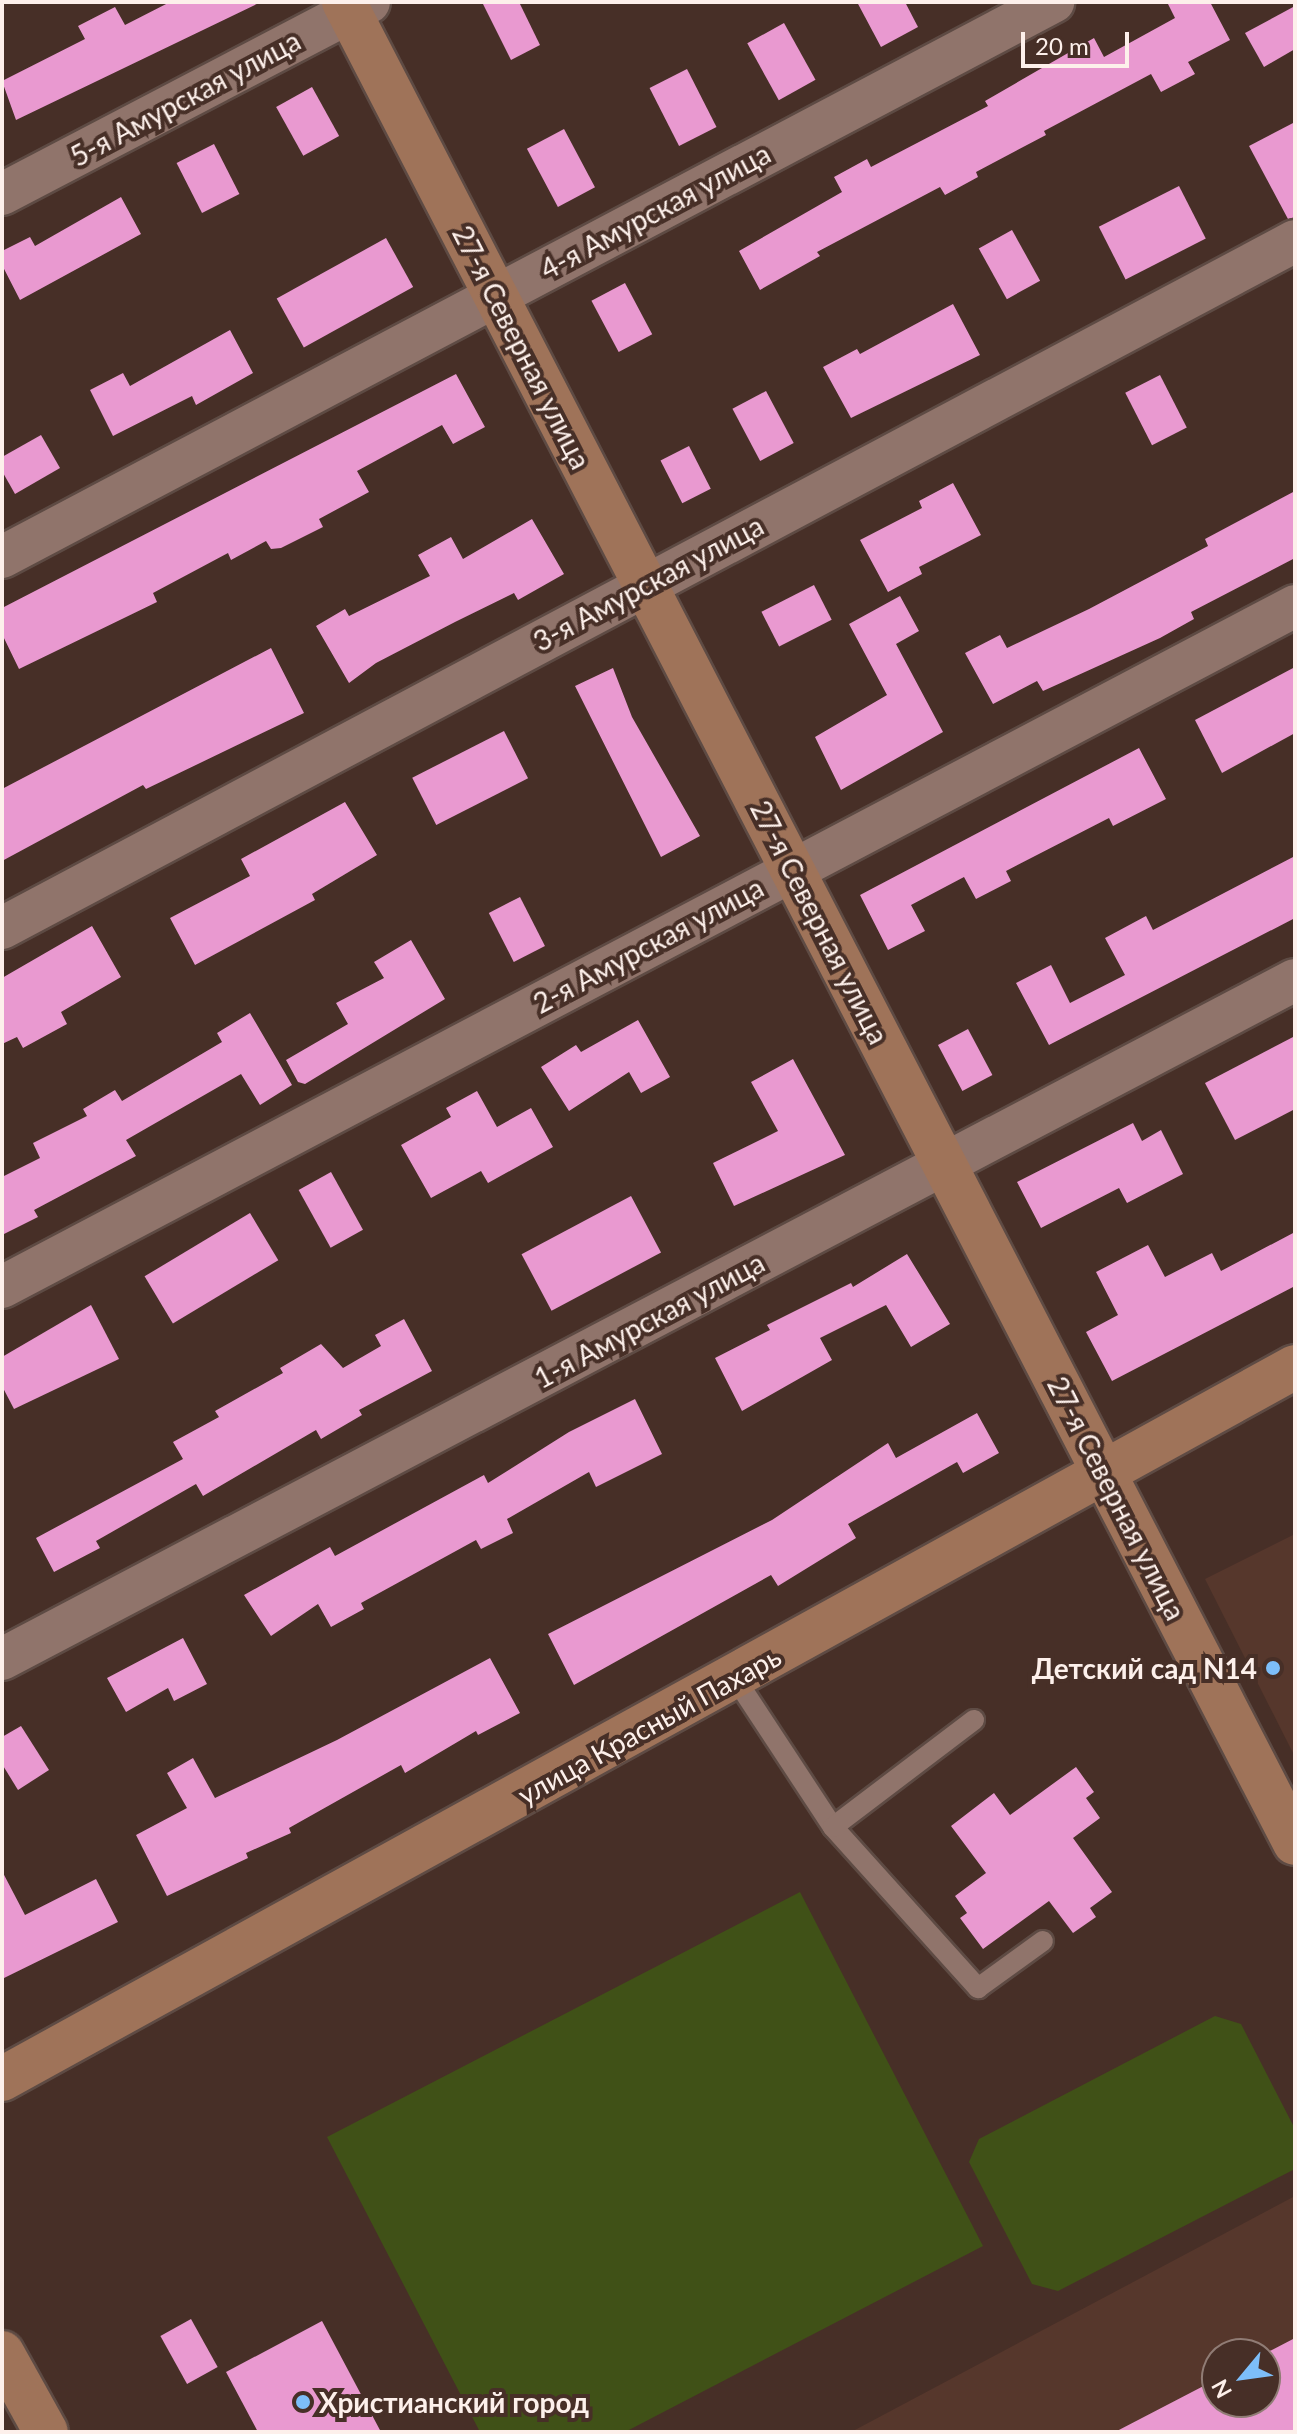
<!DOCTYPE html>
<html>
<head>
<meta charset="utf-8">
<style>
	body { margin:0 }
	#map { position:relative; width:1297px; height:2434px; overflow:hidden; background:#472f27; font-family:Lato,sans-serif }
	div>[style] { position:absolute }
	.built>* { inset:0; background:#56372c }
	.green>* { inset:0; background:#405117 }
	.building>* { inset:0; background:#e999d0; transform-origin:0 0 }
	.roads { filter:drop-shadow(2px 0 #5e4b44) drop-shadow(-2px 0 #5e4b44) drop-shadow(0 2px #5e4b44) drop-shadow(0 -2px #5e4b44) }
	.lane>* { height:20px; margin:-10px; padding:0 10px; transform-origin:10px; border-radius:10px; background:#90746b }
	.street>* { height:42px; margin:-21px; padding:0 21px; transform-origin:21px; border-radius:21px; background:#90746b }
	.secondary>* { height:44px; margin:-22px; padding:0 22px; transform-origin:22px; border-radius:22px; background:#9f7359 }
	.dots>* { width:22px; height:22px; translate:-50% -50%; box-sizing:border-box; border:4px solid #472f27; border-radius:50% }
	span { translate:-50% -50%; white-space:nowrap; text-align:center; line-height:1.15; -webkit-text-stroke:8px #472f27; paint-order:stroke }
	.street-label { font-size:28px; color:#fdf0eb }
	.poi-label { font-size:28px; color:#fdf0eb; font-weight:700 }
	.right { translate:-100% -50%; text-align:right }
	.left { translate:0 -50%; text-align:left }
	.frame { position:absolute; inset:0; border:4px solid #fdf0eb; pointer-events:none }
	.north { position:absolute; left:1201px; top:2338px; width:80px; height:80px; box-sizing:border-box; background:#472f27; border:2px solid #907c75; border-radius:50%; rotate:241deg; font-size:22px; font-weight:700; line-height:32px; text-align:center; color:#fdf0eb }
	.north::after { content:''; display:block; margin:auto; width:28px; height:36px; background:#7dbef9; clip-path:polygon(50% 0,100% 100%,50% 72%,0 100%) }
	.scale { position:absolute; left:1021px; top:32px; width:108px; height:36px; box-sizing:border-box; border:4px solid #fdf0eb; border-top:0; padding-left:10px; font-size:24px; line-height:28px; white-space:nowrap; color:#fdf0eb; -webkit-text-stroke:6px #472f27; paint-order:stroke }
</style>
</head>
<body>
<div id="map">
	<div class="built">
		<div style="clip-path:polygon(1295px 1534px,1295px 1757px,1205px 1579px)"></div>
		<div style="clip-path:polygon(evenodd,1295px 2196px,1295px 2432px,853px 2431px,1295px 2196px,1217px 2354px,1265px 2354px,1265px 2402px,1217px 2402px,1217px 2354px)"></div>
	</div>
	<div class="green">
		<div style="clip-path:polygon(800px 1892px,983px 2246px,625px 2432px,480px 2432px,327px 2137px)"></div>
		<div style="clip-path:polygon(1215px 2016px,1241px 2024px,1295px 2129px,1293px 2170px,1058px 2291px,1032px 2284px,969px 2162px,979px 2139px)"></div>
	</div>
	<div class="building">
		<div style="clip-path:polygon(170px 2px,261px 2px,16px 120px,2px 81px,85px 39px,78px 26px,115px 7px,125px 25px)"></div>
		<div style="clip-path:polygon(482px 2px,519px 2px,540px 45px,511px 60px)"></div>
		<div style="clip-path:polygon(857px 2px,905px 2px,918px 27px,881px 47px)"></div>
		<div style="clip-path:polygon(1167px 2px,1210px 2px,1230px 40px,1188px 62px,1195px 74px,1161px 92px,1151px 74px,1044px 131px,1046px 135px,976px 172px,978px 177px,945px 195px,940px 187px,817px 252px,820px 256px,760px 290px,739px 251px,842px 192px,834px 177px,867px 159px,871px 167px,988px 106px,985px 101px,1094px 38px,1104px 57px,1175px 18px)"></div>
		<div style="clip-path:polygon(1295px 6px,1295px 49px,1264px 67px,1245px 33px)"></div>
		<div style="left:784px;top:23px;width:65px;height:42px;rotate:61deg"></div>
		<div style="left:687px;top:69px;width:65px;height:42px;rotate:63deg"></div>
		<div style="left:312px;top:87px;width:56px;height:41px;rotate:61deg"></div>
		<div style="clip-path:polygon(1295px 122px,1295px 217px,1288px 219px,1249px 146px)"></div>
		<div style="left:564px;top:129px;width:66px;height:42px;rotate:62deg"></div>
		<div style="left:214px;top:144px;width:56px;height:42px;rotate:63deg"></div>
		<div style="left:1179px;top:186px;width:59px;height:90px;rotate:63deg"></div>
		<div style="clip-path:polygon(121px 197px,141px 234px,20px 300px,2px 265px,2px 251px,30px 237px,35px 246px)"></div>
		<div style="left:1012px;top:230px;width:58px;height:38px;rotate:61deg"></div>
		<div style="left:386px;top:238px;width:56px;height:125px;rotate:61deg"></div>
		<div style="left:625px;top:283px;width:58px;height:38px;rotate:62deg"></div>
		<div style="clip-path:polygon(953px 304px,980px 355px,851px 418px,823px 367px,857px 349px,860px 354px)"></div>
		<div style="clip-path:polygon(230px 330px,253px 373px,196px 405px,192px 396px,113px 436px,90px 390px,123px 373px,130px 386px)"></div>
		<div style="clip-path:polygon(456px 374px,485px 427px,453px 444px,442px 425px,357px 471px,369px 492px,319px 519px,323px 527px,281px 548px,271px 549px,266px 541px,231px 560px,228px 553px,153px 593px,157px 602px,19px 669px,2px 634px,2px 608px)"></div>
		<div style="left:1160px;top:375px;width:59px;height:39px;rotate:63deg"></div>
		<div style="left:766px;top:391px;width:59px;height:38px;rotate:62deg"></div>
		<div style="clip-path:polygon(41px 435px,60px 468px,15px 494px,2px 471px,2px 457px)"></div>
		<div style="left:689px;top:446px;width:48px;height:32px;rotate:63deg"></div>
		<div style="clip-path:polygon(953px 483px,981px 535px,919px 567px,922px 574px,888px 592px,860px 540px,922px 508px,919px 501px)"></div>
		<div style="clip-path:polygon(1295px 491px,1295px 558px,1191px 612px,1194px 619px,1160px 638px,1043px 691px,1037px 681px,993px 704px,965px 653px,1000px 635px,1007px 648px,1089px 609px,1208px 546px,1205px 539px)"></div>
		<div style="clip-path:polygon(532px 519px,564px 574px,518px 600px,514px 593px,455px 622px,376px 663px,349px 683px,316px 626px,345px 609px,349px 616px,430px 576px,418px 555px,451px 537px,463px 559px)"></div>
		<div style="left:814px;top:585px;width:39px;height:59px;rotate:63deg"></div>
		<div style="clip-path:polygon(900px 596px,919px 631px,896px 644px,943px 732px,841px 790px,815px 737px,887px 695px,849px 624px)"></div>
		<div style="clip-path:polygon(271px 648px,304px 713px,146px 789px,143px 785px,2px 861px,2px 789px)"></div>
		<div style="clip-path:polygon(1295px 667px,1295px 733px,1222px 773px,1195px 720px)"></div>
		<div style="clip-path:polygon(613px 668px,632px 717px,700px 836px,661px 857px,575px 686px)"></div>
		<div style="left:504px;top:731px;width:53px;height:103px;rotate:63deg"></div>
		<div style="clip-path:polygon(1139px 748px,1166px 799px,1113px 826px,1109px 818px,1006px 871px,1011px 881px,976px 899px,964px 877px,911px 905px,925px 931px,888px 950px,860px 895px)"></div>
		<div style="clip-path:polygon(345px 802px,377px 855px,312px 894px,315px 900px,195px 965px,170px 918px,250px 876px,241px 859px)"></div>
		<div style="clip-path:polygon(1295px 856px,1295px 918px,1049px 1045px,1016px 983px,1051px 965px,1070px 1003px,1125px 975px,1105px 938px,1146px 916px,1153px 930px)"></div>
		<div style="left:520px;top:897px;width:55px;height:35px;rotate:63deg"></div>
		<div style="clip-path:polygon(92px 926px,121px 977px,61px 1012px,67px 1024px,23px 1048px,17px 1037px,2px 1044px,2px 978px)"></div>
		<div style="clip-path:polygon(411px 940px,445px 999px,305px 1084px,298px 1082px,286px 1060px,348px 1024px,336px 1003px,384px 978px,374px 962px)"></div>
		<div style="clip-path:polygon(250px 1013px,292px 1085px,260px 1105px,241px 1074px,126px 1140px,136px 1156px,34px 1210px,38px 1217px,2px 1235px,2px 1177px,40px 1158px,33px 1143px,87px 1116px,83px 1109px,115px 1090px,122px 1101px,222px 1042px,217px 1033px)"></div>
		<div style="clip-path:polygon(638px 1020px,670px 1077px,641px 1093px,629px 1072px,569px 1111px,541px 1067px,576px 1045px,581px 1052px)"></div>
		<div style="left:968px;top:1029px;width:52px;height:34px;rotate:62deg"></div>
		<div style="clip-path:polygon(1295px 1036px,1295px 1109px,1235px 1140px,1205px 1083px)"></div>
		<div style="clip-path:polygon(793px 1059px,845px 1155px,734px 1206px,713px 1163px,778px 1131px,751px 1082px)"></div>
		<div style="clip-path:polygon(477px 1091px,497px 1127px,531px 1108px,553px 1147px,488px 1183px,481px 1171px,431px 1198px,401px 1145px,451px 1117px,446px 1108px)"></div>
		<div style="clip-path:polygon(1133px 1123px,1142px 1141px,1161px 1130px,1183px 1174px,1127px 1203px,1119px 1188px,1041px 1228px,1017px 1182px)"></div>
		<div style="left:331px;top:1172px;width:66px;height:37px;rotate:61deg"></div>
		<div style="left:631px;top:1196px;width:64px;height:124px;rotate:62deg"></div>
		<div style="left:250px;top:1213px;width:55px;height:123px;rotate:59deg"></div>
		<div style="clip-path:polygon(1295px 1232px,1295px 1286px,1112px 1381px,1086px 1332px,1118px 1315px,1096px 1272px,1148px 1245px,1165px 1277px,1212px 1253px,1221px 1271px)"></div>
		<div style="clip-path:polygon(907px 1254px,950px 1324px,911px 1347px,886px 1305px,820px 1338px,832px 1360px,742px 1411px,715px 1358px,770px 1330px,767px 1325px,851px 1283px,853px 1287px)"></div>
		<div style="clip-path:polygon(91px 1305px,119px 1359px,14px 1409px,2px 1386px,2px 1357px)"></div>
		<div style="clip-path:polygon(404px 1319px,432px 1371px,359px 1410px,362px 1415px,321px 1439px,316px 1430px,203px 1496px,196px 1484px,96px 1541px,100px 1548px,54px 1572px,36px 1538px,183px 1459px,173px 1442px,219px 1417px,215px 1411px,283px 1373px,280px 1368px,321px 1344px,343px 1368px,381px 1346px,375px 1335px)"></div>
		<div style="clip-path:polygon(635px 1399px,662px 1454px,596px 1487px,589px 1472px,507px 1519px,513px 1533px,481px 1549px,476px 1540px,361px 1603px,364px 1609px,331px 1627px,318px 1604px,271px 1636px,244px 1595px,330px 1547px,335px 1556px,484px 1475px,488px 1483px,569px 1432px)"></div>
		<div style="clip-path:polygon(977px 1413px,999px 1453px,963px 1473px,957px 1462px,848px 1524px,856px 1538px,778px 1586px,771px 1575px,574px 1685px,548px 1634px,772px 1520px,888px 1443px,896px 1458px)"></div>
		<div style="clip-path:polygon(183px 1638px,207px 1684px,174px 1701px,168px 1688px,126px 1712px,107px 1678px)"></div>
		<div style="clip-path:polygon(490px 1658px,520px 1713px,478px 1735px,476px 1731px,405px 1773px,401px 1765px,289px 1828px,291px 1833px,246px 1853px,248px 1858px,167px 1896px,136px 1835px,187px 1808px,167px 1773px,193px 1758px,215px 1798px,337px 1740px)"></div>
		<div style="clip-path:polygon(21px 1726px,49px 1770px,18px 1790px,2px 1764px,2px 1737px)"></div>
		<div style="clip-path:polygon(1076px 1767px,1094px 1792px,1086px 1798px,1100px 1818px,1073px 1838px,1112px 1892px,1090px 1908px,1096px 1917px,1073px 1933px,1049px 1901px,983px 1949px,960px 1918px,967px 1913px,955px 1896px,986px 1873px,951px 1826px,994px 1793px,1010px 1815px)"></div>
		<div style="clip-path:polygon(2px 1871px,25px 1915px,96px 1879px,118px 1922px,2px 1979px)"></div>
		<div style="left:191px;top:2319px;width:55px;height:35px;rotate:61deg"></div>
		<div style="clip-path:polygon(322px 2321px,381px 2432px,258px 2432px,226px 2372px)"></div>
		<div style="clip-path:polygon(1295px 2338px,1295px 2432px,1115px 2432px,1217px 2379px,1217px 2402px,1265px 2402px,1264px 2354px)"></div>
	</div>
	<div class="roads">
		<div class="lane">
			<div style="left:735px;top:1678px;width:178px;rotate:56.7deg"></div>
			<div style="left:833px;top:1827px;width:217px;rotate:48deg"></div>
			<div style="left:978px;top:1988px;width:80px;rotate:-35.9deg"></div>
			<div style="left:833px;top:1827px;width:177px;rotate:-37.2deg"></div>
		</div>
		<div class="street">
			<div style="left:2px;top:194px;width:414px;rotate:-27.6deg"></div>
			<div style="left:2px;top:557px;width:1189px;rotate:-27.84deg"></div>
			<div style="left:2px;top:928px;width:1464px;rotate:-27.98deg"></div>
			<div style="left:2px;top:1287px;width:1461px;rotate:-27.77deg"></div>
			<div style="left:2px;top:1659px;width:1460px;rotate:-27.71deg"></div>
		</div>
		<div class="secondary">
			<div style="left:344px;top:2px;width:2072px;rotate:62.68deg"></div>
			<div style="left:2px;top:2079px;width:1476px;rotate:-28.84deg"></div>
			<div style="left:2px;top:2353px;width:90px;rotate:60.9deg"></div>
		</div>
	</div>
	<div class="dots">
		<div style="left:1273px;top:1668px;background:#7dbef9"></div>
		<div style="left:303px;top:2402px;background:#7dbef9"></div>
	</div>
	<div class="street-label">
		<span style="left:185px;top:98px;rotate:-28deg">5-я Амурская улица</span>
		<span style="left:655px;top:211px;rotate:-28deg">4-я Амурская улица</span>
		<span style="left:522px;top:347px;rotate:63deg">27-я Северная улица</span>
		<span style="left:648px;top:583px;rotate:-28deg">3-я Амурская улица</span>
		<span style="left:820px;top:922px;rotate:63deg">27-я Северная улица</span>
		<span style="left:648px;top:945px;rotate:-28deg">2-я Амурская улица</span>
		<span style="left:649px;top:1320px;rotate:-28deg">1-я Амурская улица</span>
		<span style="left:1117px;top:1498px;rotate:63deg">27-я Северная улица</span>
		<span style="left:649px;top:1725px;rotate:-29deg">улица Красный Пахарь</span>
	</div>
	<div class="poi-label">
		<span class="right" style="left:1257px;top:1668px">Детский сад N14</span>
		<span class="left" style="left:319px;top:2402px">Христианский город</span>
	</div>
	<div class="frame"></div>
	<div class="north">N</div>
	<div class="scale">20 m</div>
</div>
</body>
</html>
